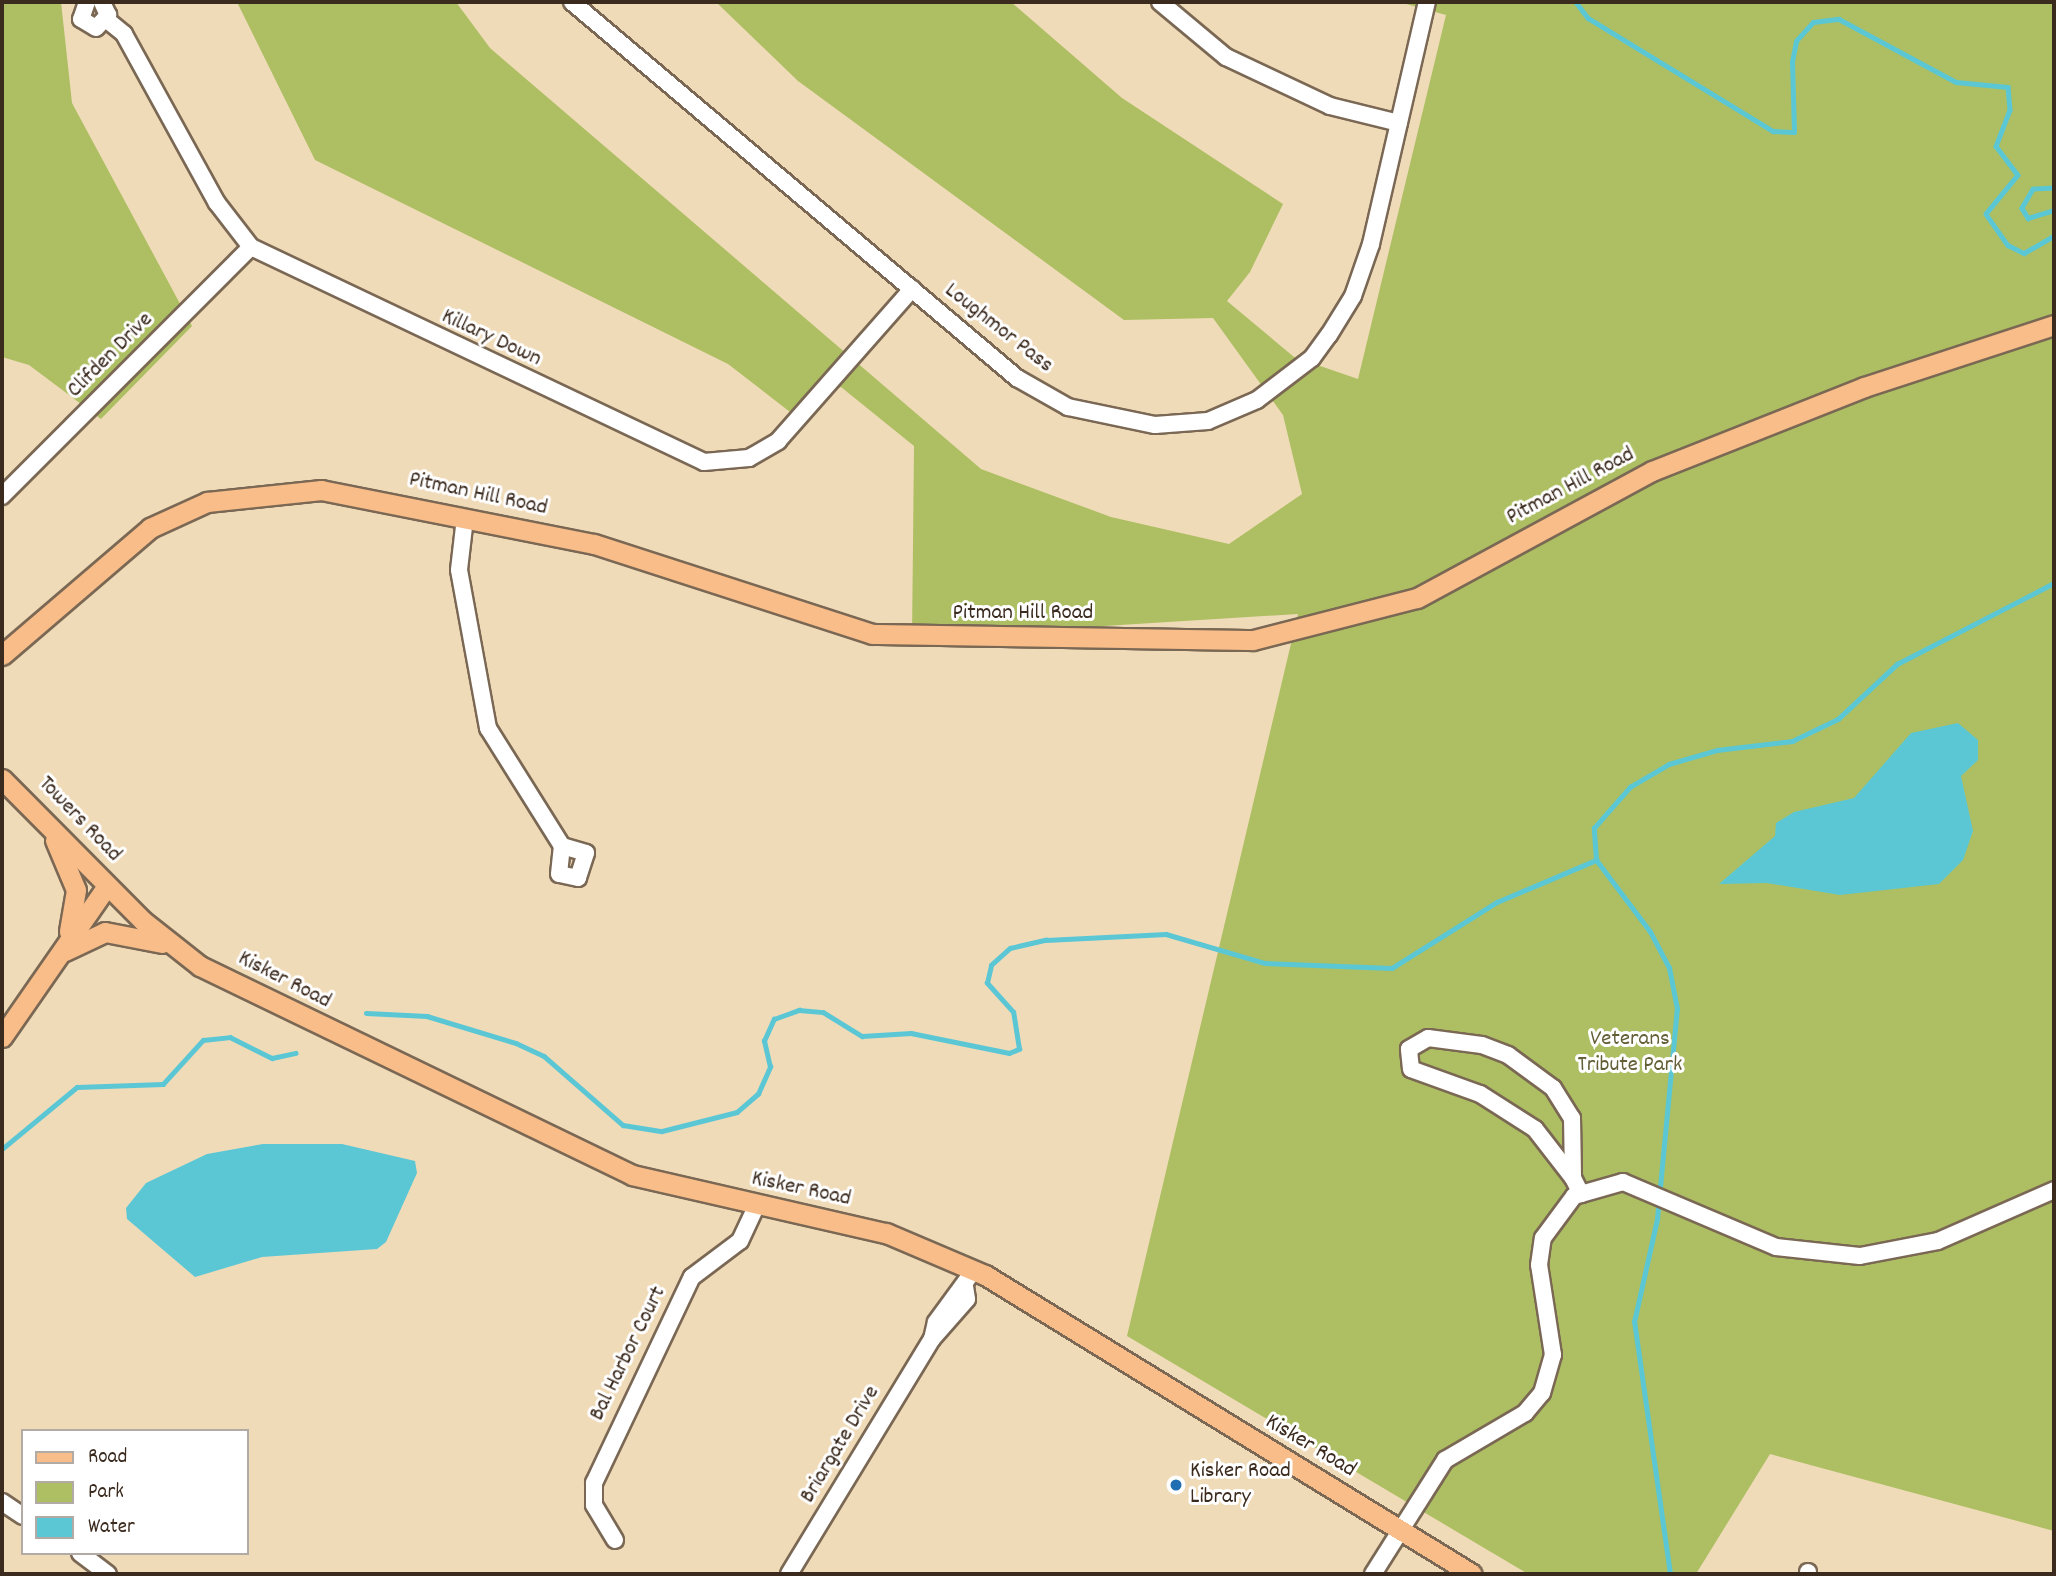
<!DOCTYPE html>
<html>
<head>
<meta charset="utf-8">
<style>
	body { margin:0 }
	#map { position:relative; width:2056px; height:1576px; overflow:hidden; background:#f0dbb9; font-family:Dekko,sans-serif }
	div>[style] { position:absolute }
	.green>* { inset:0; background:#adbf62 }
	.water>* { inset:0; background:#5bc7d5 }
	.stream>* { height:4.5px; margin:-2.25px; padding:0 2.25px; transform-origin:2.25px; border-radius:2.25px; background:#5bc7d5 }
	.roads { filter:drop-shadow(2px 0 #7a6854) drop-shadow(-2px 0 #7a6854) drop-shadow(0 2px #7a6854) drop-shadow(0 -2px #7a6854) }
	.minor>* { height:16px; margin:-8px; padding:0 8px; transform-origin:8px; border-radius:8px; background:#fff }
	.major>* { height:19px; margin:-9.5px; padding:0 9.5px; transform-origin:9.5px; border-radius:9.5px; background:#f8bd89 }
	.dots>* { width:19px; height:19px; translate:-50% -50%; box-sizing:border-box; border:4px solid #fff; border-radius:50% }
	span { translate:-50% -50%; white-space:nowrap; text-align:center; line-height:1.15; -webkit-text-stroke:6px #fff; paint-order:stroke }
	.street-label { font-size:23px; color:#3b2a1e }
	.park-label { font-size:23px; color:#635e36 }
	.poi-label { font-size:23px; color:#3b2a1e }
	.left { translate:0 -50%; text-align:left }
	.frame { position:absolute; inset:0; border:4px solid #3b2a1e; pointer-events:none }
	.legend { position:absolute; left:21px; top:1429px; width:228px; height:126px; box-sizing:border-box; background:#fff; border:2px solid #b1aaa5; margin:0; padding:9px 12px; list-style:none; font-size:21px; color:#3b2a1e }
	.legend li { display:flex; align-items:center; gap:14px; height:35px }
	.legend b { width:35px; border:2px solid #b1aaa5 }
</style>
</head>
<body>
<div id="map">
	<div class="green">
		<div style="clip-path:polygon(2px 2px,61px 2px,72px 103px,192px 326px,101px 419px,29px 365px,2px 357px)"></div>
		<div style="clip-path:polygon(237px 2px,456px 2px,490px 48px,981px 469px,1111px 517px,1229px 544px,1302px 494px,1283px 415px,1213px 318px,1124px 320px,798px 81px,716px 2px,1011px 2px,1122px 98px,1283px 204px,1250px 272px,1227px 301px,1294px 357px,1358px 379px,1446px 15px,1399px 2px,2054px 2px,2054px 1531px,1770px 1454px,1696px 1574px,1528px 1574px,1127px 1336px,1298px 614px,912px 638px,914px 446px,841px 387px,790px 412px,728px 364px,315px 160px)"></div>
	</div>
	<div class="water">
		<div style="clip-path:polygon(1958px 723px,1978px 740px,1978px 760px,1961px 776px,1973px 831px,1963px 860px,1939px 884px,1840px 895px,1767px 883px,1719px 884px,1775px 836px,1776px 823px,1794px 812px,1854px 798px,1911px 733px)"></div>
		<div style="clip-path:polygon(263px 1144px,342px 1144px,415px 1161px,417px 1173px,386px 1242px,377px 1249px,262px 1257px,195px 1277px,127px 1219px,126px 1208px,146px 1183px,207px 1154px)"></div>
	</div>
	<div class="stream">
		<div style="left:1576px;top:2px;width:20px;rotate:53deg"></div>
		<div style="left:1588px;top:18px;width:217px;rotate:31.4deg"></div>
		<div style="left:1773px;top:131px;width:21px;rotate:3deg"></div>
		<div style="left:1794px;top:132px;width:70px;rotate:-91.6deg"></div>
		<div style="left:1792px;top:62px;width:21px;rotate:-79deg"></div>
		<div style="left:1796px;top:41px;width:25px;rotate:-48deg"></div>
		<div style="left:1813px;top:22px;width:26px;rotate:-7deg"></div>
		<div style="left:1839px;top:19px;width:133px;rotate:28.3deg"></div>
		<div style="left:1956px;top:82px;width:52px;rotate:5.5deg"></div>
		<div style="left:2008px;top:87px;width:23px;rotate:85deg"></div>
		<div style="left:2010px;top:110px;width:39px;rotate:111deg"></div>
		<div style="left:1996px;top:146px;width:36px;rotate:53deg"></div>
		<div style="left:2018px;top:175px;width:50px;rotate:129.4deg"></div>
		<div style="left:1986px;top:214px;width:38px;rotate:55deg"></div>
		<div style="left:2008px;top:245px;width:18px;rotate:27deg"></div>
		<div style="left:2024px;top:253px;width:34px;rotate:-30deg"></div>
		<div style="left:2054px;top:188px;width:21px;rotate:177deg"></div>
		<div style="left:2033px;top:189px;width:22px;rotate:120deg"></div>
		<div style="left:2022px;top:208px;width:12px;rotate:59deg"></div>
		<div style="left:2028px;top:218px;width:27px;rotate:-17deg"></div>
		<div style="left:366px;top:1013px;width:61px;rotate:2.8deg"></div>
		<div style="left:427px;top:1016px;width:93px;rotate:16.9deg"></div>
		<div style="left:516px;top:1043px;width:31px;rotate:25deg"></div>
		<div style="left:544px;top:1056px;width:105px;rotate:41.1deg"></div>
		<div style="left:623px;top:1125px;width:39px;rotate:9deg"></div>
		<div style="left:662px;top:1131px;width:77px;rotate:-14.2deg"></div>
		<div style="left:737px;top:1112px;width:28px;rotate:-41deg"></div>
		<div style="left:758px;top:1094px;width:30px;rotate:-66deg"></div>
		<div style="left:770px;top:1067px;width:27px;rotate:-103deg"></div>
		<div style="left:764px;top:1041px;width:24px;rotate:-66deg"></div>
		<div style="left:774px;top:1019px;width:27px;rotate:-20deg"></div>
		<div style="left:799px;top:1010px;width:24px;rotate:5deg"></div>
		<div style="left:823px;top:1012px;width:46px;rotate:31.6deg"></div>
		<div style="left:862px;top:1036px;width:49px;rotate:-3.5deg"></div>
		<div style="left:911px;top:1033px;width:100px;rotate:11.5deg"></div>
		<div style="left:1009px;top:1053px;width:11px;rotate:-22deg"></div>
		<div style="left:1019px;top:1049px;width:37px;rotate:-99deg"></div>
		<div style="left:1013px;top:1012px;width:39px;rotate:-132deg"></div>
		<div style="left:987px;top:983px;width:18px;rotate:-77deg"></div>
		<div style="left:991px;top:965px;width:25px;rotate:-42deg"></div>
		<div style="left:1010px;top:948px;width:37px;rotate:-13deg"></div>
		<div style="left:1046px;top:940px;width:120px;rotate:-2.9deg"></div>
		<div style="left:1166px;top:934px;width:103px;rotate:16.3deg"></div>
		<div style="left:1265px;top:963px;width:127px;rotate:2.3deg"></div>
		<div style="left:1392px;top:968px;width:124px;rotate:-32.2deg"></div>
		<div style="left:1497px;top:902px;width:108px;rotate:-23deg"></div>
		<div style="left:2px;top:1149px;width:97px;rotate:-39.6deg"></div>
		<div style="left:77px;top:1087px;width:86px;rotate:-2deg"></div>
		<div style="left:163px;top:1084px;width:59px;rotate:-47.7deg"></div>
		<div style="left:203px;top:1040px;width:27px;rotate:-6deg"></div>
		<div style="left:230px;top:1037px;width:47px;rotate:26.6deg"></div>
		<div style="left:272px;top:1058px;width:24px;rotate:-12deg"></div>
		<div style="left:1670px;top:1574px;width:255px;rotate:-98.1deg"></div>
		<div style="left:1634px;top:1322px;width:106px;rotate:-77.4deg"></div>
		<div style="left:1657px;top:1219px;width:211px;rotate:-84.6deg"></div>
		<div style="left:1677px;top:1009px;width:42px;rotate:-101deg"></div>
		<div style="left:1669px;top:968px;width:41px;rotate:-117.8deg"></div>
		<div style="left:1650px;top:932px;width:90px;rotate:-126.9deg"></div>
		<div style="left:1596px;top:860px;width:32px;rotate:-94deg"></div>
		<div style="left:1594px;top:828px;width:55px;rotate:-48.7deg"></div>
		<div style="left:1630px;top:787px;width:45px;rotate:-30.5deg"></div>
		<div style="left:1669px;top:764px;width:50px;rotate:-16.3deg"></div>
		<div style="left:1717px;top:750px;width:76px;rotate:-6.8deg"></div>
		<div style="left:1792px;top:741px;width:51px;rotate:-25.6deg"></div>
		<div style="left:1838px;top:719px;width:81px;rotate:-43deg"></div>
		<div style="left:1897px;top:664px;width:177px;rotate:-27.3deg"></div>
	</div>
	<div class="roads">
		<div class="minor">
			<div style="left:87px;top:2px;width:18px;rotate:109deg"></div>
			<div style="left:81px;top:19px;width:17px;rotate:31deg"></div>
			<div style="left:96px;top:28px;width:18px;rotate:-47deg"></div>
			<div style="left:108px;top:15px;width:14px;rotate:-115deg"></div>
			<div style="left:572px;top:2px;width:583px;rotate:40.2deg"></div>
			<div style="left:1017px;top:378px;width:59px;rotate:29.6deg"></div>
			<div style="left:1068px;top:407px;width:89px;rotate:11.7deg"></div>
			<div style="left:1155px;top:425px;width:53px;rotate:-4.3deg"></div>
			<div style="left:1208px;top:421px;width:53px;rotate:-23.2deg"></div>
			<div style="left:1257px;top:400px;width:69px;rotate:-37.4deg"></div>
			<div style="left:1312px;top:358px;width:29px;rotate:-54deg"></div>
			<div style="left:1329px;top:335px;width:46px;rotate:-58.4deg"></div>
			<div style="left:1353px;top:296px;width:55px;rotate:-70.9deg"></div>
			<div style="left:1371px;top:244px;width:248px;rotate:-77deg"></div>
			<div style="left:1160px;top:2px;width:86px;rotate:39.8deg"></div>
			<div style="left:1226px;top:57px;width:115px;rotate:25.2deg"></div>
			<div style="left:1330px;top:106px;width:71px;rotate:13.8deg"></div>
			<div style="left:107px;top:20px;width:22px;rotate:39deg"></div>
			<div style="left:124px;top:34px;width:193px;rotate:61.2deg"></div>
			<div style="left:217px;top:203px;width:56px;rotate:52.3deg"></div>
			<div style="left:251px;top:247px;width:501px;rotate:25.39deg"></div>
			<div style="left:704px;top:462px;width:45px;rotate:-5.1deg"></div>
			<div style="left:749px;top:458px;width:34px;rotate:-30deg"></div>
			<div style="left:778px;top:441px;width:203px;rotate:-48.6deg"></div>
			<div style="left:2px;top:496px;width:352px;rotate:-45deg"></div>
			<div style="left:465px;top:518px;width:52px;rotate:96.6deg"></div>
			<div style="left:459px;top:570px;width:161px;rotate:79.6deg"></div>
			<div style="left:488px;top:728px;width:139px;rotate:57.9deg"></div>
			<div style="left:562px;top:846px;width:25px;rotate:16deg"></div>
			<div style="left:586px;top:853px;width:26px;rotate:108deg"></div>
			<div style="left:578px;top:878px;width:19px;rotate:-168deg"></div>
			<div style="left:559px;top:874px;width:28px;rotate:-84deg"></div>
			<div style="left:1573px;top:1178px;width:62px;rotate:-127.8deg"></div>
			<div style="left:1535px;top:1129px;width:65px;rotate:-147.5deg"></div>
			<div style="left:1480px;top:1094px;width:73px;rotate:-160.1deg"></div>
			<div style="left:1411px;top:1069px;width:20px;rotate:-96deg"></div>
			<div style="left:1409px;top:1049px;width:22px;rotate:-30deg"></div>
			<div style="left:1428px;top:1038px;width:54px;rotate:7.4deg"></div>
			<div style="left:1482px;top:1045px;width:28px;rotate:21deg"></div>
			<div style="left:1508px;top:1055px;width:56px;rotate:36.3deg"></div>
			<div style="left:1553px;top:1088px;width:36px;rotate:58deg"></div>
			<div style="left:1572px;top:1118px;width:60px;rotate:89deg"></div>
			<div style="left:1573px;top:1178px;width:18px;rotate:63deg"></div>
			<div style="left:932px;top:1339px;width:53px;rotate:-48.8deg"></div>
			<div style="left:967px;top:1299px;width:13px;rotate:-99deg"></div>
			<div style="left:2px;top:1502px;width:25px;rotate:34deg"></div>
			<div style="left:615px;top:1540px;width:41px;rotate:-121deg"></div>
			<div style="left:594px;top:1505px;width:22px;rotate:-90deg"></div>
			<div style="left:594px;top:1483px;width:228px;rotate:-64.6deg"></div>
			<div style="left:692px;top:1277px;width:60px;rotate:-36.9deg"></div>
			<div style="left:740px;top:1241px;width:38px;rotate:-65deg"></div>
			<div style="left:80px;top:1553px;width:35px;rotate:37deg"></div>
			<div style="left:789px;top:1574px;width:275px;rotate:-58.7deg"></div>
			<div style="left:932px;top:1339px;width:17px;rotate:-77deg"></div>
			<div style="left:936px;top:1322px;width:64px;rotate:-53.8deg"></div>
			<div style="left:1373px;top:1574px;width:135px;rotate:-57.7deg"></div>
			<div style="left:1445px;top:1460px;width:93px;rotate:-30.4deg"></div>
			<div style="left:1525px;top:1413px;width:26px;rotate:-50deg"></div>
			<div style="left:1542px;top:1393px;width:40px;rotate:-74deg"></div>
			<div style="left:1553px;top:1355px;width:91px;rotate:-98.8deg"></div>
			<div style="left:1539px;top:1265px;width:27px;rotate:-82deg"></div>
			<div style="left:1543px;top:1238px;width:52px;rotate:-53.6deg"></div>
			<div style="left:1574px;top:1196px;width:51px;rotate:-15.9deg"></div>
			<div style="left:1623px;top:1182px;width:166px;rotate:23deg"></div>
			<div style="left:1776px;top:1247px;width:84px;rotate:6.1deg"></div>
			<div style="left:1860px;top:1256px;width:79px;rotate:-10.9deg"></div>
			<div style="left:1938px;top:1241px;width:127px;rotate:-23.7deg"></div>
			<div style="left:1808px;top:1574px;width:2px;rotate:-90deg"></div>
		</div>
		<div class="major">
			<div style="left:2px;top:655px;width:195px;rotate:-40.6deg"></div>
			<div style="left:150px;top:528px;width:63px;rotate:-24.5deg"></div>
			<div style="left:207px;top:502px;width:115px;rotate:-6deg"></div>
			<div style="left:321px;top:490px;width:278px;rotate:11.2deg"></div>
			<div style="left:594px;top:544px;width:292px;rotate:17.9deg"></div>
			<div style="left:872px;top:634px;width:381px;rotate:0.9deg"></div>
			<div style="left:1253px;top:640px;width:169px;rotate:-14.4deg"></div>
			<div style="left:1417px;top:598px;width:267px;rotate:-28.4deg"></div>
			<div style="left:1652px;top:471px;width:228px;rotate:-21.6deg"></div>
			<div style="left:1864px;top:387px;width:200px;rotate:-18.1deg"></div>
			<div style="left:2px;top:779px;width:200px;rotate:45.2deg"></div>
			<div style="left:143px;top:921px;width:73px;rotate:38.3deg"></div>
			<div style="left:200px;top:966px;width:480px;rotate:25.8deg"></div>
			<div style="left:632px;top:1175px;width:261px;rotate:12.9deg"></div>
			<div style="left:886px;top:1233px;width:108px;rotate:23deg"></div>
			<div style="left:985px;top:1275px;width:571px;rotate:31.55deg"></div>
			<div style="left:55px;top:840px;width:54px;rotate:67.2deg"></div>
			<div style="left:76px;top:890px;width:42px;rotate:99.7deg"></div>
			<div style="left:65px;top:951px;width:44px;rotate:-25.4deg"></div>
			<div style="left:105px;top:932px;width:58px;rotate:10.9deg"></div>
			<div style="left:2px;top:1037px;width:184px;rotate:-55.2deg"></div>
		</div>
	</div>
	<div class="dots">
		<div style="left:1176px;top:1485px;background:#1f6fb2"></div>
	</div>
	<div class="street-label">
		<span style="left:998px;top:329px;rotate:38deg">Loughmor Pass</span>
		<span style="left:491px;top:339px;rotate:25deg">Killary Down</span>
		<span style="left:111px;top:356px;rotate:-45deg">Clifden Drive</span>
		<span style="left:1571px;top:487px;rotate:-28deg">Pitman Hill Road</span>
		<span style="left:478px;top:495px;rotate:12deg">Pitman Hill Road</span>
		<span style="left:1023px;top:614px">Pitman Hill Road</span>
		<span style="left:79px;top:820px;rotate:46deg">Towers Road</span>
		<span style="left:284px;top:981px;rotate:27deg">Kisker Road</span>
		<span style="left:801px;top:1190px;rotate:12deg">Kisker Road</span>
		<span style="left:629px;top:1354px;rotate:-64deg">Bal Harbor Court</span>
		<span style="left:841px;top:1445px;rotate:-59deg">Briargate Drive</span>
		<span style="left:1310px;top:1447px;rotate:31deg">Kisker Road</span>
	</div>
	<div class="park-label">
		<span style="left:1630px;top:1053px">Veterans<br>Tribute Park</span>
	</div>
	<div class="poi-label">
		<span class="left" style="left:1190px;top:1485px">Kisker Road<br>Library</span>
	</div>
	<div class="frame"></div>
	<ul class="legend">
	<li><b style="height:9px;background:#f8bd89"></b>Road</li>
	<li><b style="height:19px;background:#adbf62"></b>Park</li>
	<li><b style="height:19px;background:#5bc7d5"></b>Water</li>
	</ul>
</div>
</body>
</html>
